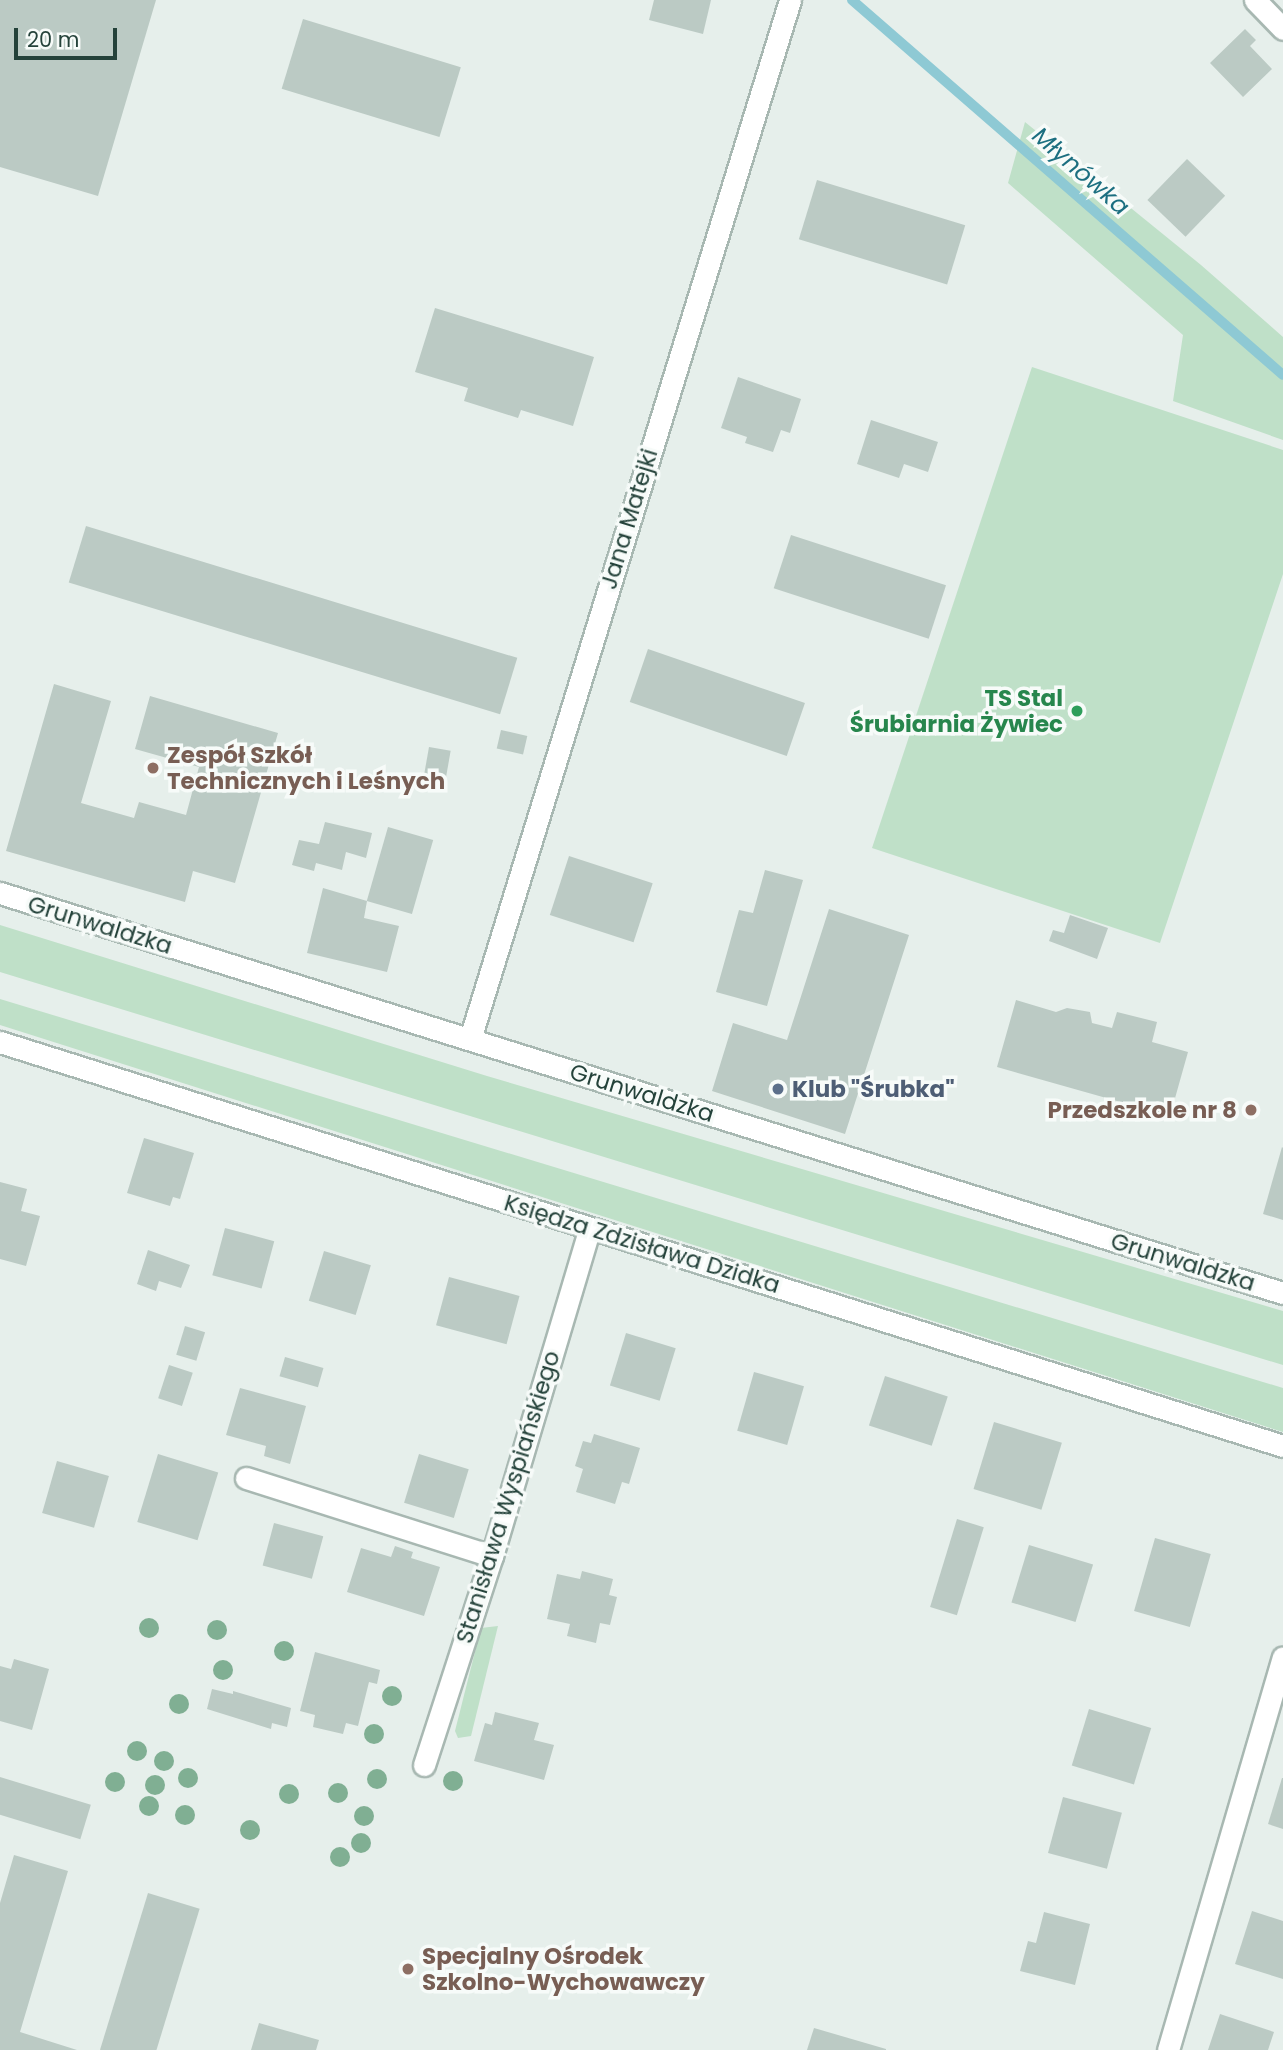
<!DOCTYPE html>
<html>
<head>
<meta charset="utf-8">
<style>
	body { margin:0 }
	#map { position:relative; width:1283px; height:2050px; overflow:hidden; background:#e6efeb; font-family:Poppins,sans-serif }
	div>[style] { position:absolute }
	.green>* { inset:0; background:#bfe0c8 }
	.stream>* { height:10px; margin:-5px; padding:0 5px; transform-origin:5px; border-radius:5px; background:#8ec9d4 }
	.building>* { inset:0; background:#bbcac4; transform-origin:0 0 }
	.roads { filter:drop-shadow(2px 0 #a8b8b2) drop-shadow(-2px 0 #a8b8b2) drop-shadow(0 2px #a8b8b2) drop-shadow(0 -2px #a8b8b2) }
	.minor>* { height:21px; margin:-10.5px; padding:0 10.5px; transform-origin:10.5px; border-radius:10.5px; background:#fff }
	.trees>* { width:20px; height:20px; margin:-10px; border-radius:50%; background:#80af93 }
	.dots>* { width:19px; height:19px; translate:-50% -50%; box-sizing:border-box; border:4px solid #f7fbf9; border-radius:50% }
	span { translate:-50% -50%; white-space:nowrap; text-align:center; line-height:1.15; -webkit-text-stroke:7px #f7fbf9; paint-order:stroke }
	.street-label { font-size:23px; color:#24423a }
	.leisure-label { font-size:23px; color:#27864d; font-weight:700 }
	.right { translate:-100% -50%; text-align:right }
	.education-label { font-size:23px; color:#785e54; font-weight:700 }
	.left { translate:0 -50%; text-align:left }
	.service-label { font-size:23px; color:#4e5e75; font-weight:700 }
	.water-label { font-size:24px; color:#1c6f80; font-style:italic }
	.scale { position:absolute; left:14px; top:28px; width:103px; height:32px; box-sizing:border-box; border:4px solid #24423a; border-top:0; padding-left:9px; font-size:21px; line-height:24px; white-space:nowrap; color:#24423a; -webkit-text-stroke:5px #f7fbf9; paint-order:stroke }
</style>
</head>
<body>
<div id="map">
	<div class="green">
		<div style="clip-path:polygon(1025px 122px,1201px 265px,1283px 337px,1283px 440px,1173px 401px,1183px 335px,1008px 183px)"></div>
		<div style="clip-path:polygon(1032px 367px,1283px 450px,1283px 574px,1160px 943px,872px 848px)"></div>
		<div style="clip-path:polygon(0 925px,487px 1076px,1283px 1311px,1283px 1365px,0 972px)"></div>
		<div style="clip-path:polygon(0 999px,1283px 1388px,1283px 1432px,0 1025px)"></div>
		<div style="clip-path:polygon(498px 1626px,471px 1736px,458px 1738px,455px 1731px,481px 1628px)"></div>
	</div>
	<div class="stream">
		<div style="left:852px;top:0;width:571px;rotate:41.03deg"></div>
	</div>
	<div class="building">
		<div style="clip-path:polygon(0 0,156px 0,98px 196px,0 167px)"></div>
		<div style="clip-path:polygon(654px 0,711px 0,703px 34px,649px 20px)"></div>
		<div style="left:303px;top:19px;width:165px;height:73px;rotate:17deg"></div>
		<div style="clip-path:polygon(1245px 29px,1256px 40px,1250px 46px,1272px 69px,1243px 97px,1210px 63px)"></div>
		<div style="left:1187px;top:159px;width:53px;height:57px;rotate:44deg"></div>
		<div style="left:817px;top:180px;width:155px;height:62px;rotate:17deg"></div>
		<div style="clip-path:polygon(435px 308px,594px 357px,573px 426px,521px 410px,518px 418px,464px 401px,468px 388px,415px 372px)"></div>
		<div style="clip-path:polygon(738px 377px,801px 399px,790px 433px,781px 430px,773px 452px,745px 443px,747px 437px,721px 428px)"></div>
		<div style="clip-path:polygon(871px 420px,938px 442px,928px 472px,904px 464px,899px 478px,857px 464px)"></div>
		<div style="left:86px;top:526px;width:451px;height:59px;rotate:17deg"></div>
		<div style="left:791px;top:535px;width:163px;height:56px;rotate:18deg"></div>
		<div style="left:648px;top:649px;width:166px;height:56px;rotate:19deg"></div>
		<div style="clip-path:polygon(54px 684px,111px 701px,81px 803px,134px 818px,139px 802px,186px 815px,199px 767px,135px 749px,150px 696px,278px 733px,235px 883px,193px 871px,185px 902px,6px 851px)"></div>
		<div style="left:501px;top:730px;width:27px;height:19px;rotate:13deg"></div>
		<div style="left:429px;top:747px;width:22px;height:32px;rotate:10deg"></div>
		<div style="clip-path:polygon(325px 822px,372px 833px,366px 858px,346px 852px,342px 870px,316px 863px,314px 871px,292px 865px,299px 840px,319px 844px)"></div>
		<div style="left:388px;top:827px;width:47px;height:77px;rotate:16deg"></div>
		<div style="left:569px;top:856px;width:88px;height:62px;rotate:18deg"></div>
		<div style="clip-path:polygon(765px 870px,803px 880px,767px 1006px,716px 992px,739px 910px,753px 913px)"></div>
		<div style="clip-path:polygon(323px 888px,367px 901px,364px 918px,399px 926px,387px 972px,307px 953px)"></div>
		<div style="clip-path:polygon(829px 909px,909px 935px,845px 1134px,712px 1091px,733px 1023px,787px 1040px)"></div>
		<div style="clip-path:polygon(1070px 915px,1108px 928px,1097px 959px,1049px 941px,1053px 930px,1064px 933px)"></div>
		<div style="clip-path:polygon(1016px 1000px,1056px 1012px,1067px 1008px,1090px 1012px,1092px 1023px,1112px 1028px,1117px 1012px,1157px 1022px,1152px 1042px,1188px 1052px,1170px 1116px,997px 1067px)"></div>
		<div style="clip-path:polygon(144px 1138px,194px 1153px,180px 1199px,173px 1197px,170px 1206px,127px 1193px)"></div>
		<div style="clip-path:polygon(1282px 1147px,1283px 1148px,1283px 1220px,1263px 1214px)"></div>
		<div style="clip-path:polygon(0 1182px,27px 1189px,21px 1211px,40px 1216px,26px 1266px,0 1259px)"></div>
		<div style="left:225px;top:1228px;width:51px;height:49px;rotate:15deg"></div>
		<div style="clip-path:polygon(148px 1250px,190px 1265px,181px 1288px,159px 1281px,156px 1291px,137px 1284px)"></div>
		<div style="left:324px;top:1251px;width:49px;height:52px;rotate:17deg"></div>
		<div style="left:449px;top:1277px;width:73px;height:50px;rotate:15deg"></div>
		<div style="left:185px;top:1326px;width:21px;height:30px;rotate:17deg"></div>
		<div style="left:626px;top:1333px;width:52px;height:55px;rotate:17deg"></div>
		<div style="left:285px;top:1357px;width:40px;height:20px;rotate:16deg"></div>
		<div style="left:169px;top:1365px;width:25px;height:35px;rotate:18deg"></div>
		<div style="left:754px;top:1372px;width:52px;height:61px;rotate:16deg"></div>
		<div style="left:885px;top:1376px;width:66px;height:52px;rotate:18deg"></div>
		<div style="clip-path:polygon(240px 1388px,306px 1406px,290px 1464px,264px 1456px,266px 1446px,226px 1435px)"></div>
		<div style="left:994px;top:1422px;width:71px;height:70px;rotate:17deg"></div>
		<div style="clip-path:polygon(594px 1434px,640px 1448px,629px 1484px,622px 1482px,615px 1504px,576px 1492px,583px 1469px,575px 1466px,583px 1441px,591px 1443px)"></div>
		<div style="left:158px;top:1454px;width:63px;height:71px;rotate:17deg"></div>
		<div style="left:419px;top:1454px;width:52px;height:51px;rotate:17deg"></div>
		<div style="left:57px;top:1461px;width:54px;height:54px;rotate:16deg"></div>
		<div style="left:957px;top:1519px;width:28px;height:92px;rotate:17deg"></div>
		<div style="left:274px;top:1523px;width:51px;height:44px;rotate:15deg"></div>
		<div style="left:1155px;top:1538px;width:58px;height:76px;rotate:16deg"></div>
		<div style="left:1029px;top:1545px;width:67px;height:60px;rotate:17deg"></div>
		<div style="clip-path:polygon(395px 1546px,413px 1552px,411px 1558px,440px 1567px,424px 1616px,347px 1592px,361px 1548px,391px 1557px)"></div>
		<div style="clip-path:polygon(582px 1571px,613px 1579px,609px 1595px,617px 1597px,610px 1625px,600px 1623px,596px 1643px,567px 1636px,570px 1624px,547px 1619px,557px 1574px,580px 1579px)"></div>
		<div style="clip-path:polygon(315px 1652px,380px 1670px,377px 1684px,369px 1682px,358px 1726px,346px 1723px,343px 1734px,313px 1727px,315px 1715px,300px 1711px)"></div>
		<div style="clip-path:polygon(14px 1659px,49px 1669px,32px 1730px,0 1721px,0 1666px,11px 1669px)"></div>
		<div style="clip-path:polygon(212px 1689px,233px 1694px,233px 1691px,291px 1708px,287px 1727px,272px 1723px,271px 1729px,207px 1709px)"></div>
		<div style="left:1089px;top:1709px;width:65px;height:59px;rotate:17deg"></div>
		<div style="clip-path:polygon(495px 1712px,539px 1723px,534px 1740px,554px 1745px,544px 1780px,474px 1761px,485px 1723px,492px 1725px)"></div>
		<div style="left:0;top:1777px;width:95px;height:36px;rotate:17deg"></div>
		<div style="clip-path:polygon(1282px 1778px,1283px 1778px,1283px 1829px,1268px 1824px)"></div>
		<div style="left:1063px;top:1797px;width:61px;height:58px;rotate:15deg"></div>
		<div style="clip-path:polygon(14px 1855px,68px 1871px,20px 2032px,77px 2050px,0 2050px,0 1903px)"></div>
		<div style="left:148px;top:1893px;width:54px;height:164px;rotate:17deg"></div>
		<div style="clip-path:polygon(1252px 1911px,1283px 1921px,1283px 1979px,1235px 1964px)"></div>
		<div style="clip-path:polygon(1044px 1912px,1090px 1924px,1075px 1985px,1020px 1971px,1028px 1941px,1036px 1943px)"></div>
		<div style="clip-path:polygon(1220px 2014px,1274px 2032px,1268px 2050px,1208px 2050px)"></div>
		<div style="clip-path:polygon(259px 2023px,319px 2040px,316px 2050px,251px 2050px)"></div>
		<div style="clip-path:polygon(814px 2028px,886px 2049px,886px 2050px,807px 2050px)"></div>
	</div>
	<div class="roads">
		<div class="minor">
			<div style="left:1255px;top:0;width:40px;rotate:46deg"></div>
			<div style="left:0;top:893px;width:1344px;rotate:17.32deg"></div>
			<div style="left:470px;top:1039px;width:1087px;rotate:-72.88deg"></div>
			<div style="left:0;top:1042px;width:1345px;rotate:17.48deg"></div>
			<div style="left:246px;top:1478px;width:258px;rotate:17.6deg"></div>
			<div style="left:424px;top:1765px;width:220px;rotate:-72deg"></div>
			<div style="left:492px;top:1556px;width:342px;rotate:-73.4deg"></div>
			<div style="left:1168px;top:2050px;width:409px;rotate:-73.7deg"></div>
		</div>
	</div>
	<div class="trees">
		<div style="left:149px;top:1628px"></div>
		<div style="left:217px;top:1630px"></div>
		<div style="left:284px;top:1651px"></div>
		<div style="left:223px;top:1670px"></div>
		<div style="left:392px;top:1696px"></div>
		<div style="left:179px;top:1704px"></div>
		<div style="left:374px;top:1734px"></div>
		<div style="left:137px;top:1751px"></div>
		<div style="left:164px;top:1761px"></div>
		<div style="left:188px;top:1778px"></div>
		<div style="left:377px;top:1779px"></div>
		<div style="left:453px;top:1781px"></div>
		<div style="left:115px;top:1782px"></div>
		<div style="left:155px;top:1785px"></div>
		<div style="left:338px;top:1793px"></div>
		<div style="left:289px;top:1794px"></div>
		<div style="left:149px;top:1806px"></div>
		<div style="left:185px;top:1815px"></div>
		<div style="left:364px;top:1816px"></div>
		<div style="left:250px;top:1830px"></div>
		<div style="left:361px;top:1843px"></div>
		<div style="left:340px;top:1857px"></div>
	</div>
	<div class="dots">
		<div style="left:1077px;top:711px;background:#2e9e5b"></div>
		<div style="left:153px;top:768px;background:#8d6e63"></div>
		<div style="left:778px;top:1089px;background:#5c6f8a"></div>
		<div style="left:1251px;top:1110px;background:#8d6e63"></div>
		<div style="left:408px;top:1969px;background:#8d6e63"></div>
	</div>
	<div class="street-label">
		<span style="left:629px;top:519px;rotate:-73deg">Jana Matejki</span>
		<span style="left:100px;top:925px;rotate:17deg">Grunwaldzka</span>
		<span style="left:642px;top:1093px;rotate:17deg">Grunwaldzka</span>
		<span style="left:642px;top:1244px;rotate:17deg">Księdza Zdzisława Dzidka</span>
		<span style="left:1183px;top:1262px;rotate:17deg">Grunwaldzka</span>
		<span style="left:508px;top:1497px;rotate:-73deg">Stanisława Wyspiańskiego</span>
	</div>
	<div class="leisure-label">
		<span class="right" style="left:1063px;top:711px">TS Stal<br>Śrubiarnia Żywiec</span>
	</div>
	<div class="education-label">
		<span class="left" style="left:167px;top:768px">Zespół Szkół<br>Technicznych i Leśnych</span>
		<span class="right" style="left:1237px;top:1110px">Przedszkole nr 8</span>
		<span class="left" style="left:422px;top:1969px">Specjalny Ośrodek<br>Szkolno-Wychowawczy</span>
	</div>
	<div class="service-label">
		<span class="left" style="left:792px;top:1089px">Klub "Śrubka"</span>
	</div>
	<div class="water-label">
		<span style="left:1081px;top:171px;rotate:41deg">Młynówka</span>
	</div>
	<div class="scale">20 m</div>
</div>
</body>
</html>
